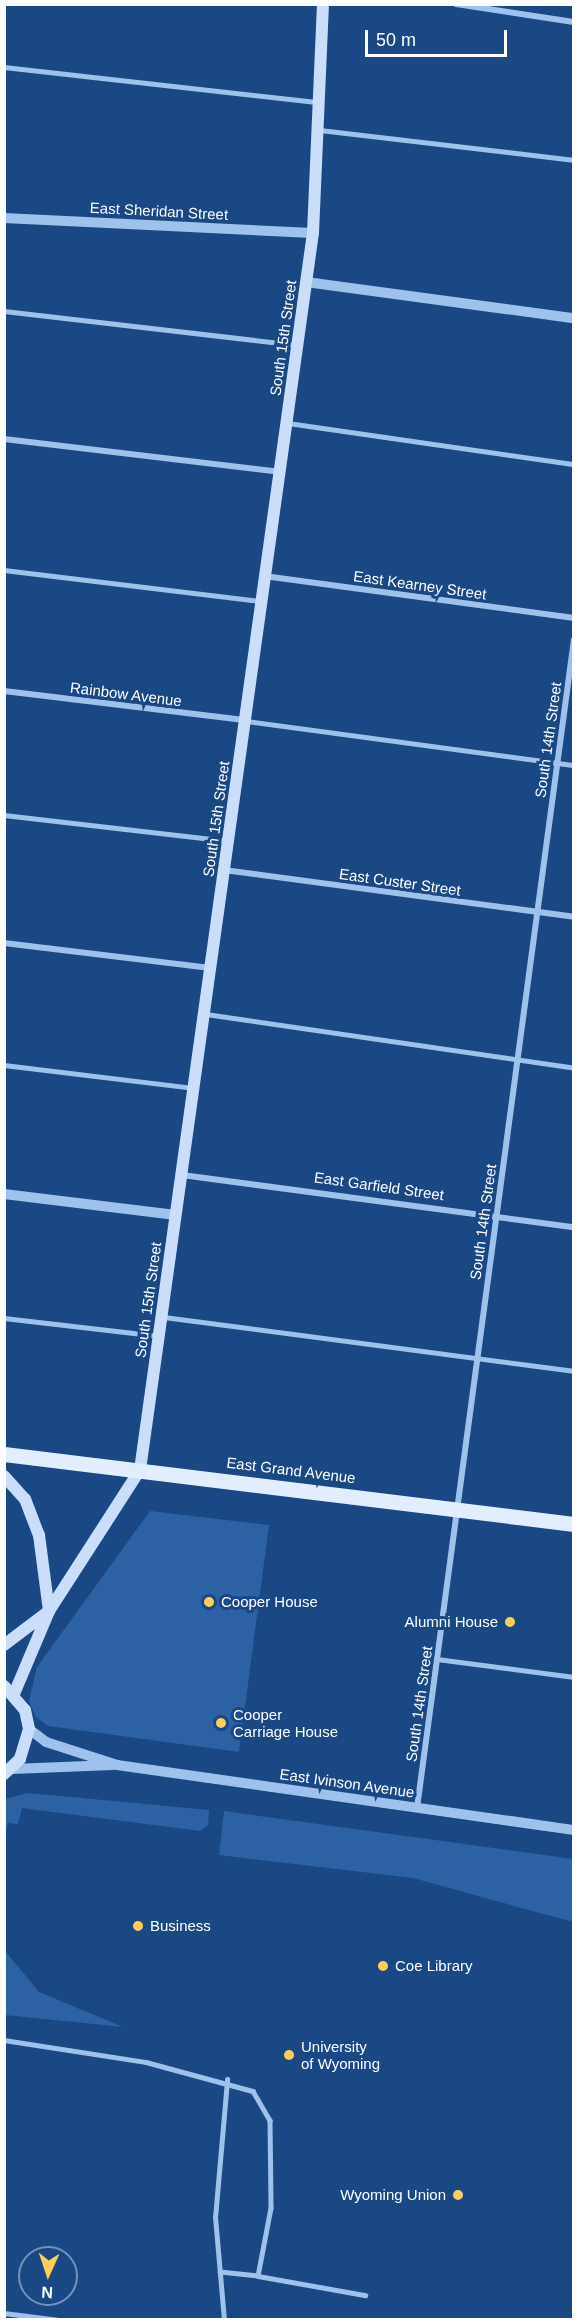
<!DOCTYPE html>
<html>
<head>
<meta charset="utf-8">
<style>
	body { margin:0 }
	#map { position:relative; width:578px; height:2324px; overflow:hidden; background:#194884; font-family:Helvetica,sans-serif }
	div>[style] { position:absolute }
	.green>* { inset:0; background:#2c62a3 }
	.service>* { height:4.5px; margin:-2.25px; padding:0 2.25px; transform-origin:2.25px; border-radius:2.25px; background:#9ec2ec }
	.minor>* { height:6px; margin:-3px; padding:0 3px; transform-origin:3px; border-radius:3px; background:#9ec2ec }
	.tertiary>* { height:10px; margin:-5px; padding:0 5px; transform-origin:5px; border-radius:5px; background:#9ec2ec }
	.secondary>* { height:12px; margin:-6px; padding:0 6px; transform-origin:6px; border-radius:6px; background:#cadef9 }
	.primary>* { height:15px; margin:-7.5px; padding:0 7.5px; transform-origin:7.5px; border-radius:7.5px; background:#e2eeff }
	.dots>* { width:16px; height:16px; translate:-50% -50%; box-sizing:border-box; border:3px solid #194884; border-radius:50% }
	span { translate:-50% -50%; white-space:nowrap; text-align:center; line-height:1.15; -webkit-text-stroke:6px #194884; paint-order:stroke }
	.street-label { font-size:15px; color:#fff }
	.poi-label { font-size:15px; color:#fff }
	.left { translate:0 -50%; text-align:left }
	.right { translate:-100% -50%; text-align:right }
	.frame { position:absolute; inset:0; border:6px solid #fff; pointer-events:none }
	.north { position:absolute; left:18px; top:2246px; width:60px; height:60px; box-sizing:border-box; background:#194884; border:2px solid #7591b5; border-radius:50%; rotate:183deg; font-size:16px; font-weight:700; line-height:24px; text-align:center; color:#fff }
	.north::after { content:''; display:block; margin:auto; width:21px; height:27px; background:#ffce58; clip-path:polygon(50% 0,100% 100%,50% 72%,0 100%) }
	.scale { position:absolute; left:365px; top:30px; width:142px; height:27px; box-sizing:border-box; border:3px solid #fff; border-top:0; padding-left:8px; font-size:18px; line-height:21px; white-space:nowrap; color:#fff; -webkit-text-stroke:4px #194884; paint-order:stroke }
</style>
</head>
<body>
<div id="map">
	<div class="green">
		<div style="clip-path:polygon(150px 1511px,269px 1525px,239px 1752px,48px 1726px,36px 1717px,29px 1701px,37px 1667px)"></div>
		<div style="clip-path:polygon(28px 1793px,209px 1810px,208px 1825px,200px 1831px,22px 1808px,18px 1824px,8px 1823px,5px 1834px,5px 1799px)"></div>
		<div style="clip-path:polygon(224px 1811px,573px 1859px,573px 1922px,413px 1878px,219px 1855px)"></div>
		<div style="clip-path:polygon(5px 1926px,5px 1951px,39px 1992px,123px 2027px,5px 2015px)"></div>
	</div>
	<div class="service">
		<div style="left:4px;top:67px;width:316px;rotate:6.4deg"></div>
		<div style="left:320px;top:130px;width:256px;rotate:6.7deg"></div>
		<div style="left:4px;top:311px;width:295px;rotate:6.6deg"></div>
		<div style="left:288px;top:423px;width:289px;rotate:8.2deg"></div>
		<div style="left:4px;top:570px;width:259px;rotate:6.9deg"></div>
		<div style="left:247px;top:721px;width:330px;rotate:7.7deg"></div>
		<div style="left:4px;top:815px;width:226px;rotate:6.6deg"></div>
		<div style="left:206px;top:1014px;width:372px;rotate:8.3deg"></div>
		<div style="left:4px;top:1065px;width:190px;rotate:6.9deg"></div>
		<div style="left:164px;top:1317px;width:414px;rotate:7.5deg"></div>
		<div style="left:4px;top:1318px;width:156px;rotate:6.6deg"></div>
		<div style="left:437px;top:1659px;width:138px;rotate:7.5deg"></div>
		<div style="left:4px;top:2040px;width:144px;rotate:8.8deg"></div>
		<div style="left:146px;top:2062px;width:111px;rotate:15.2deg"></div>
		<div style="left:253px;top:2091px;width:34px;rotate:60deg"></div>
		<div style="left:270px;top:2120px;width:88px;rotate:89.3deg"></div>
		<div style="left:271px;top:2208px;width:69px;rotate:100.8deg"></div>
		<div style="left:258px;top:2276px;width:38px;rotate:-174deg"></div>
		<div style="left:258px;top:2276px;width:109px;rotate:10.1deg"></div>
		<div style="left:4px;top:2313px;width:55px;rotate:7.3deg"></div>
		<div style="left:224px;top:2320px;width:102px;rotate:-95deg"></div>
		<div style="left:215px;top:2218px;width:139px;rotate:-85deg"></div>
	</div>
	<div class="minor">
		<div style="left:456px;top:4px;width:119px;rotate:8.7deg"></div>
		<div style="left:4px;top:439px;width:277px;rotate:6.8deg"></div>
		<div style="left:264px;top:576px;width:313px;rotate:7.7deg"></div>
		<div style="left:4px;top:691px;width:242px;rotate:6.9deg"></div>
		<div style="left:224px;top:870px;width:353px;rotate:7.6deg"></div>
		<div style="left:4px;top:943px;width:208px;rotate:6.9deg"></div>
		<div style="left:182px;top:1175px;width:395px;rotate:7.6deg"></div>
		<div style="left:417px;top:1808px;width:1179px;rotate:-82.35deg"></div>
	</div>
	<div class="tertiary">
		<div style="left:4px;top:218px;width:309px;rotate:2.8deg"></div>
		<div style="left:306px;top:282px;width:270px;rotate:7.7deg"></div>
		<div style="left:4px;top:1194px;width:173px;rotate:7deg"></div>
		<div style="left:29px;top:1729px;width:21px;rotate:37deg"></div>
		<div style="left:46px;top:1742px;width:75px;rotate:17.9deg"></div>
		<div style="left:117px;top:1765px;width:462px;rotate:8.1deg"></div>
		<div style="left:12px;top:1769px;width:101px;rotate:-2.3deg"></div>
	</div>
	<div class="secondary">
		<div style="left:4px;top:1476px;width:31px;rotate:48deg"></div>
		<div style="left:25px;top:1499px;width:39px;rotate:69deg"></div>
		<div style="left:39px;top:1535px;width:77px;rotate:82.5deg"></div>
		<div style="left:4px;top:1645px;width:56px;rotate:-37.1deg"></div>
		<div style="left:4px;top:1686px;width:32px;rotate:49deg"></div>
		<div style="left:25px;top:1710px;width:19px;rotate:78deg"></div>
		<div style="left:29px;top:1729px;width:31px;rotate:107deg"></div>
		<div style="left:20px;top:1759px;width:22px;rotate:137deg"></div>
		<div style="left:14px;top:1694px;width:90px;rotate:-67.1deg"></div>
		<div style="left:49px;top:1611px;width:168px;rotate:-57.2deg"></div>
		<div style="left:140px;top:1470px;width:1249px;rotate:-82.04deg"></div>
		<div style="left:313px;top:233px;width:229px;rotate:-87.5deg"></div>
	</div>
	<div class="primary">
		<div style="left:4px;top:1454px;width:574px;rotate:7deg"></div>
	</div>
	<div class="dots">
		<div style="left:209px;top:1602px;background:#ffce58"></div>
		<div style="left:510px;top:1622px;background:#ffce58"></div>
		<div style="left:221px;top:1723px;background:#ffce58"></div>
		<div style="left:138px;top:1926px;background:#ffce58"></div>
		<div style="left:383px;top:1966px;background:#ffce58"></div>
		<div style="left:289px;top:2055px;background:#ffce58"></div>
		<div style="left:458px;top:2195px;background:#ffce58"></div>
	</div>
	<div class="street-label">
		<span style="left:159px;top:211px;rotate:3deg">East Sheridan Street</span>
		<span style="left:283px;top:338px;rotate:-82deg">South 15th Street</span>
		<span style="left:420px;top:585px;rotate:8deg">East Kearney Street</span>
		<span style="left:126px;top:694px;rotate:7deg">Rainbow Avenue</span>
		<span style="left:548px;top:740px;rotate:-82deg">South 14th Street</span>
		<span style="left:216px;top:819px;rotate:-82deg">South 15th Street</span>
		<span style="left:400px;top:882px;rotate:8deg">East Custer Street</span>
		<span style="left:379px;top:1186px;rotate:8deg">East Garfield Street</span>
		<span style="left:483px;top:1222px;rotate:-82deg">South 14th Street</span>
		<span style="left:148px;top:1300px;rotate:-82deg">South 15th Street</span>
		<span style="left:291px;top:1470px;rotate:7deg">East Grand Avenue</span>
		<span style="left:419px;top:1704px;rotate:-82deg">South 14th Street</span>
		<span style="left:347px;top:1783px;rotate:8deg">East Ivinson Avenue</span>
	</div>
	<div class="poi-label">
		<span class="left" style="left:221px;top:1602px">Cooper House</span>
		<span class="right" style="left:498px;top:1622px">Alumni House</span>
		<span class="left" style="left:233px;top:1723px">Cooper<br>Carriage House</span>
		<span class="left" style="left:150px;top:1926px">Business</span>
		<span class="left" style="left:395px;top:1966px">Coe Library</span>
		<span class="left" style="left:301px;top:2055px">University<br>of Wyoming</span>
		<span class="right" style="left:446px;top:2195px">Wyoming Union</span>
	</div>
	<div class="frame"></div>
	<div class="north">N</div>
	<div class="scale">50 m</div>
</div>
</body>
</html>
